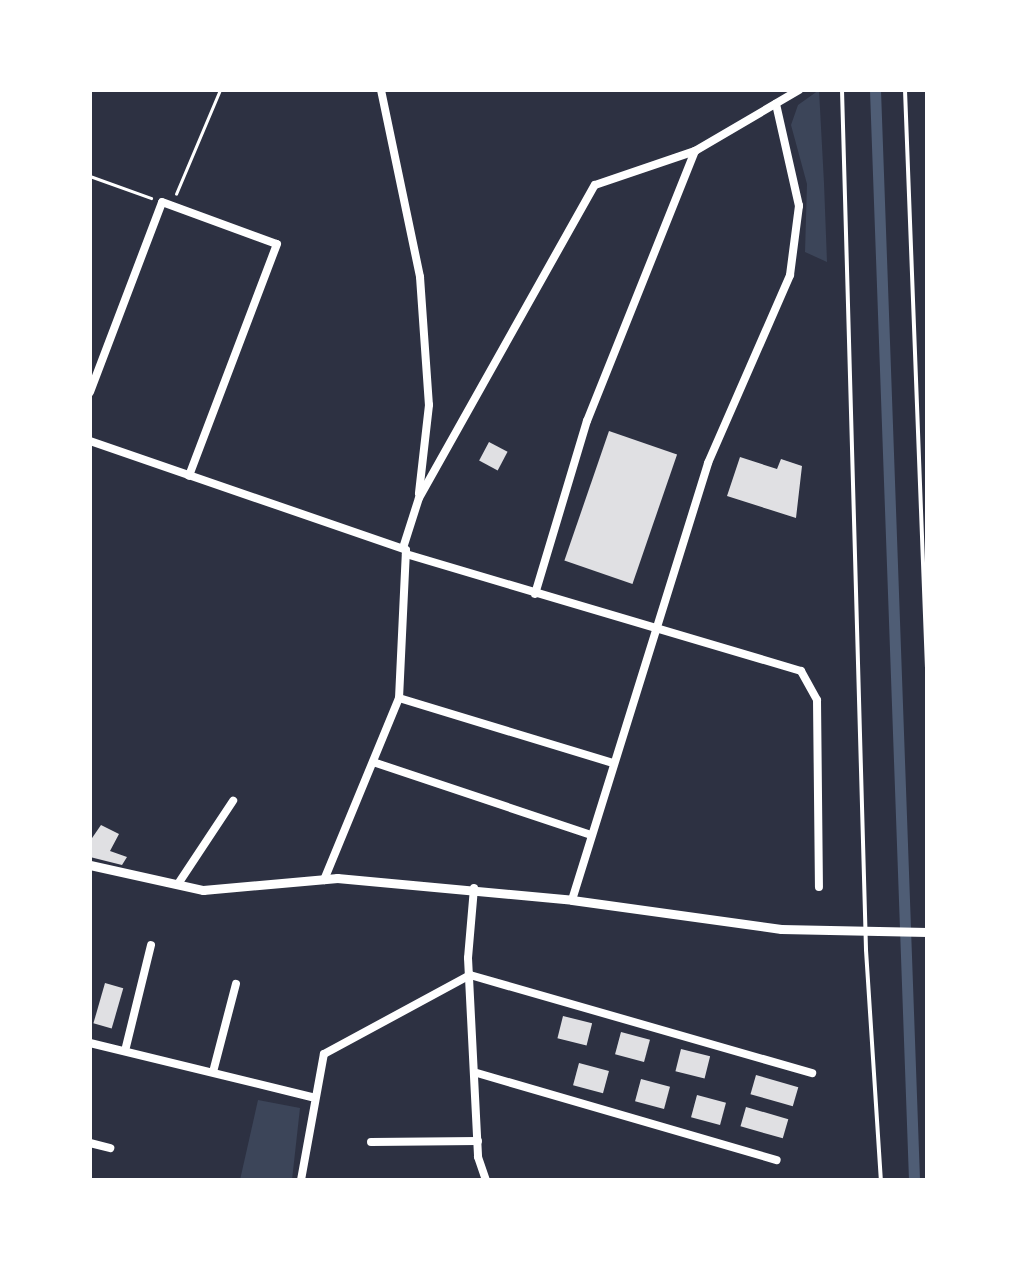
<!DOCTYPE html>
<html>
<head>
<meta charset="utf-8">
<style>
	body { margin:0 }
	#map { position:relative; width:1017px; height:1270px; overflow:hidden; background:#2d3142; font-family:"Asap Condensed",sans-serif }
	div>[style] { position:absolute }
	.green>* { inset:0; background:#3c4559 }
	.canal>* { height:11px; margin:-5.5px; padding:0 5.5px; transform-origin:5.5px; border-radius:5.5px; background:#4f5d75 }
	.building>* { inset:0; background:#e0e0e3; transform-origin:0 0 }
	.path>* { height:2.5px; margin:-1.25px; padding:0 1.25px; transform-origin:1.25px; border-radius:1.25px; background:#fff }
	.service>* { height:4px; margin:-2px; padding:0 2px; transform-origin:2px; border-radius:2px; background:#fff }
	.minor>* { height:8px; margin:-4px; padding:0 4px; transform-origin:4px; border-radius:4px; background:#fff }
	.tertiary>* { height:9px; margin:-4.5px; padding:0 4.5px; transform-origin:4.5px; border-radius:4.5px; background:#fff }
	span { translate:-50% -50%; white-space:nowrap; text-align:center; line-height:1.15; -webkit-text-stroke:8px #fff; paint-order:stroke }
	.frame { position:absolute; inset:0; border:92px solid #fff; pointer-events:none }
</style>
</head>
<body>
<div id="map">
	<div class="green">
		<div style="clip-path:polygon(819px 90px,824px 183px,827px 262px,805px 252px,807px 184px,791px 125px,798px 105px)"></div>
		<div style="clip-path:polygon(258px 1100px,300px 1108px,292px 1180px,240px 1180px)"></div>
	</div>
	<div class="canal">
		<div style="left:875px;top:90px;width:1091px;rotate:87.95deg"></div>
	</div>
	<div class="building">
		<div style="left:609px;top:431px;width:72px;height:137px;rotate:19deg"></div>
		<div style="left:489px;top:442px;width:21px;height:21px;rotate:28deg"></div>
		<div style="clip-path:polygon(740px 457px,777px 469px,781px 459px,802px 466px,796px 518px,727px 496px)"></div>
		<div style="clip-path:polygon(101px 825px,119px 834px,110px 851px,127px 857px,122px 865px,90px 857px,90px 841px)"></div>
		<div style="left:105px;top:983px;width:19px;height:42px;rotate:16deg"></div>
		<div style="left:563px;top:1016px;width:30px;height:23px;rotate:14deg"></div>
		<div style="left:621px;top:1032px;width:30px;height:23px;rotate:15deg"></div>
		<div style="left:681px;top:1049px;width:30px;height:23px;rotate:14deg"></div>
		<div style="left:579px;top:1063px;width:31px;height:23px;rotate:15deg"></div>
		<div style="left:756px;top:1075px;width:44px;height:20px;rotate:16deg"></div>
		<div style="left:641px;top:1079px;width:30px;height:23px;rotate:15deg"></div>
		<div style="left:697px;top:1095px;width:30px;height:23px;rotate:15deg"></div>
		<div style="left:746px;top:1107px;width:44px;height:20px;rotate:16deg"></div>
	</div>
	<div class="path">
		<div style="left:90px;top:176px;width:65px;rotate:19.8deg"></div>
		<div style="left:176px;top:194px;width:113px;rotate:-67.1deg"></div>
	</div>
	<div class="service">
		<div style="left:842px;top:90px;width:860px;rotate:88.4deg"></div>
		<div style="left:866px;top:950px;width:230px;rotate:86.3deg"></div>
		<div style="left:905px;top:90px;width:578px;rotate:87.82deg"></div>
	</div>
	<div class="minor">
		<div style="left:381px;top:90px;width:191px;rotate:78.2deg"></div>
		<div style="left:420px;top:277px;width:128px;rotate:86deg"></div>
		<div style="left:429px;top:405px;width:89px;rotate:96.5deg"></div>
		<div style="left:90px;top:392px;width:203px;rotate:-69.2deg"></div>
		<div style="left:162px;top:202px;width:122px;rotate:20.1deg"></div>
		<div style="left:277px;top:244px;width:248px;rotate:110.8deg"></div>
		<div style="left:90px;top:441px;width:334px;rotate:19deg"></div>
		<div style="left:406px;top:550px;width:148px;rotate:92.7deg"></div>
		<div style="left:399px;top:698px;width:197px;rotate:112.4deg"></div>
		<div style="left:403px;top:548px;width:52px;rotate:-72.3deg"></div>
		<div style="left:419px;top:498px;width:359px;rotate:-60.7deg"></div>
		<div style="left:595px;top:185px;width:106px;rotate:-18.8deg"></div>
		<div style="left:695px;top:151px;width:121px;rotate:-30.4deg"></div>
		<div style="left:406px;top:554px;width:412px;rotate:16.5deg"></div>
		<div style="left:801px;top:671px;width:33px;rotate:61deg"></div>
		<div style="left:817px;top:700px;width:187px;rotate:89.4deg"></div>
		<div style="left:535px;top:594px;width:181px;rotate:-73.3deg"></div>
		<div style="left:587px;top:421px;width:291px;rotate:-68.2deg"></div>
		<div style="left:399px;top:698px;width:224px;rotate:16.9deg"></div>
		<div style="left:373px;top:762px;width:230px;rotate:18.5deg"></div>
		<div style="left:178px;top:884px;width:100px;rotate:-56.5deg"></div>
		<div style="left:474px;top:888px;width:70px;rotate:94.9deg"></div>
		<div style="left:468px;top:958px;width:199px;rotate:87.1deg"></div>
		<div style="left:478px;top:1157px;width:24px;rotate:71deg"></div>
		<div style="left:572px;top:900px;width:458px;rotate:-72.7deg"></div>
		<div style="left:708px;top:463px;width:205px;rotate:-66.4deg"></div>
		<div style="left:790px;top:275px;width:70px;rotate:-82.6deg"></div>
		<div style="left:799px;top:206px;width:105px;rotate:-102.7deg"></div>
		<div style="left:90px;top:1043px;width:228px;rotate:13.7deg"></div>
		<div style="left:125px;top:1051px;width:109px;rotate:-76.2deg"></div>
		<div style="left:213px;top:1072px;width:91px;rotate:-75.4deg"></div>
		<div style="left:477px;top:1073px;width:312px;rotate:16.2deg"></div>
		<div style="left:371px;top:1142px;width:107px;rotate:-0.5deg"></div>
		<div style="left:90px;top:1143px;width:21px;rotate:14deg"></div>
		<div style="left:301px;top:1180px;width:128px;rotate:-79.7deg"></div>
		<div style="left:324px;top:1054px;width:166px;rotate:-28.4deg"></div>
		<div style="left:470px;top:975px;width:356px;rotate:16deg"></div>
	</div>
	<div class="tertiary">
		<div style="left:90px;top:865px;width:116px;rotate:12.5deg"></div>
		<div style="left:203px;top:890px;width:135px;rotate:-5.1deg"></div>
		<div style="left:337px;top:878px;width:236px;rotate:5.3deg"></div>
		<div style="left:572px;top:900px;width:211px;rotate:7.9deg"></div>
		<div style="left:781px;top:929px;width:146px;rotate:1.2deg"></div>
	</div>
	<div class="frame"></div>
</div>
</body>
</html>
